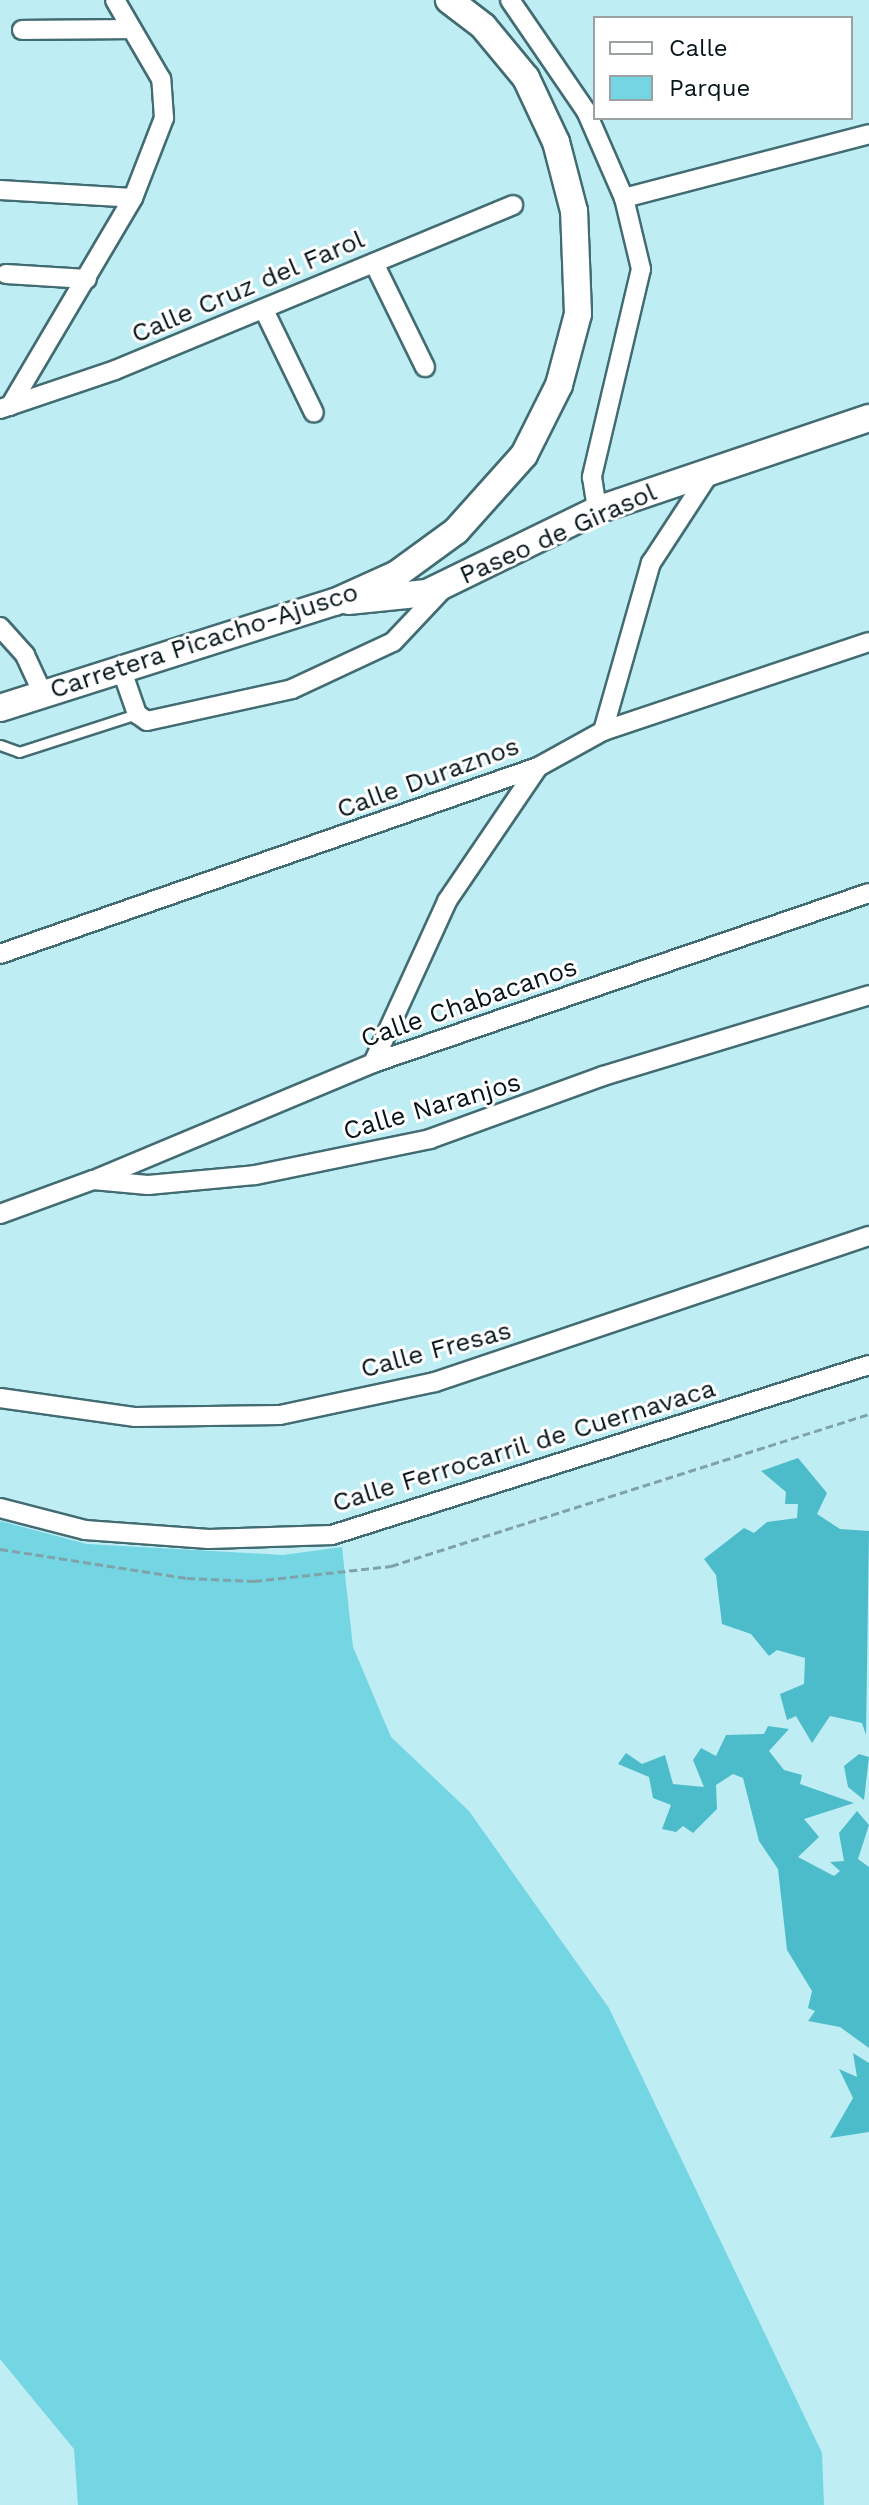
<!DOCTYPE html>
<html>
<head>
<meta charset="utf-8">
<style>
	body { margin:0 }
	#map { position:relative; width:869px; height:2505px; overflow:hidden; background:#bfedf4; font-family:"Work Sans",sans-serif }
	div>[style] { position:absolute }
	.green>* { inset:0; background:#74d5e3 }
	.forest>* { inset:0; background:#4cbccb }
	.path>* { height:3px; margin-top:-1.5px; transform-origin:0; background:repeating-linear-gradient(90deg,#7fa3a8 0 8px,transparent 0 12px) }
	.roads { filter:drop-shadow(2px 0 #426c72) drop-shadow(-2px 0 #426c72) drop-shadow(0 2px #426c72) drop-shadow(0 -2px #426c72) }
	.lane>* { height:9px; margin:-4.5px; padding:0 4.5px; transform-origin:4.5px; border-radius:4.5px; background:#fff }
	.street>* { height:18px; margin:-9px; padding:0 9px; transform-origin:9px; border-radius:9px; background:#fff }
	.secondary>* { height:26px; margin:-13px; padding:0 13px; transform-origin:13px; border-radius:13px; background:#fff }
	span { translate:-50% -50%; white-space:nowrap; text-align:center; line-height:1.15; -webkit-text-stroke:6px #fff; paint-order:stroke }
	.street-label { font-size:26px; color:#051518 }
	.legend { position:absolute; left:593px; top:16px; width:260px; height:104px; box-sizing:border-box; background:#fff; border:2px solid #9ba1a3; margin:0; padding:10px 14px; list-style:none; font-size:24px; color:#051518 }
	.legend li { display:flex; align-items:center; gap:16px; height:40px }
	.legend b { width:40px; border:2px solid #9ba1a3 }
</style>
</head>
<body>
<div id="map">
	<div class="green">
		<div style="clip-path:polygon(0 1521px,87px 1544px,283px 1555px,342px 1547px,353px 1647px,391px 1737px,469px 1811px,609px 2008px,822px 2453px,824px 2505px,78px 2505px,74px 2449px,0 2359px)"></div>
	</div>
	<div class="forest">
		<div style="clip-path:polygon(798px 1458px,827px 1493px,817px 1514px,840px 1529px,869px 1531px,866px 1735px,862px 1723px,830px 1716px,812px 1743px,796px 1716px,787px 1720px,780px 1694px,804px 1684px,805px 1658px,777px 1650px,769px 1656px,751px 1634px,722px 1624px,716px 1575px,704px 1559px,744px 1528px,754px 1533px,767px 1522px,797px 1518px,798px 1504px,785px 1504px,786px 1492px,761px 1471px)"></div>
		<div style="clip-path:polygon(768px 1726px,789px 1729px,769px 1751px,784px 1770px,802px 1775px,800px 1784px,854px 1803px,804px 1819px,819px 1837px,798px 1857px,834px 1876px,840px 1871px,830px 1862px,844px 1861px,839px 1833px,857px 1811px,869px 1825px,858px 1859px,869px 1867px,869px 2048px,840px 2027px,808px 2021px,815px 2011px,808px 2008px,812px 1991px,787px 1950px,778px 1869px,759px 1841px,743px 1778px,733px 1774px,716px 1785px,717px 1809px,693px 1833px,683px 1826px,676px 1832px,662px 1829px,671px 1805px,653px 1798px,649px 1777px,618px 1764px,626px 1753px,642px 1764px,665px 1755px,673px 1784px,704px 1787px,693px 1760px,701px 1748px,716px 1756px,726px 1735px,764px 1734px)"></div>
		<div style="clip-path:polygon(859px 1754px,869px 1757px,864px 1800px,848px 1787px,844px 1766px)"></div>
		<div style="clip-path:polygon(853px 2053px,869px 2063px,869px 2132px,830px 2138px,853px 2098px,839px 2069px,857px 2077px)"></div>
	</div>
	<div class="path">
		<div style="left:0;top:1549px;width:189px;rotate:8.8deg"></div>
		<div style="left:187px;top:1578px;width:67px;rotate:2.6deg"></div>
		<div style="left:254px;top:1581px;width:138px;rotate:-6.2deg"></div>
		<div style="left:391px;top:1566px;width:502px;rotate:-17.64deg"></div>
	</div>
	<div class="roads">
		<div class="lane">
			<div style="left:0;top:745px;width:20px;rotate:20deg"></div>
			<div style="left:19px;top:752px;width:124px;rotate:-17.9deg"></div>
		</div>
		<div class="street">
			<div style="left:510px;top:0;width:135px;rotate:55.6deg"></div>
			<div style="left:586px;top:111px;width:95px;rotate:66.4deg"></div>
			<div style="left:624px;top:198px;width:73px;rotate:76.5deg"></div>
			<div style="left:641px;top:269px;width:214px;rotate:103.3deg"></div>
			<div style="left:592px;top:477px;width:33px;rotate:81deg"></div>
			<div style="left:22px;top:30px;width:108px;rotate:-0.5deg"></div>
			<div style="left:0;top:190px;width:133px;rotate:3.4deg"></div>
			<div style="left:624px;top:198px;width:253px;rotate:-14.6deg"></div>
			<div style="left:374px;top:263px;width:116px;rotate:63.9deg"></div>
			<div style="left:6px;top:274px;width:81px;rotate:3.5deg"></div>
			<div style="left:264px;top:310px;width:114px;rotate:64.1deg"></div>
			<div style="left:10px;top:406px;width:242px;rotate:-59.4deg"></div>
			<div style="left:133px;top:198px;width:86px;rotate:-68.8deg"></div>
			<div style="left:164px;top:118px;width:39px;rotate:-94deg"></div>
			<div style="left:161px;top:79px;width:91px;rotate:-120.2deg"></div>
			<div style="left:0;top:409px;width:121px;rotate:-18.7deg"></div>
			<div style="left:115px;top:370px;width:431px;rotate:-22.5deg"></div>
			<div style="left:0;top:627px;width:38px;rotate:48deg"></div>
			<div style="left:25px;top:655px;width:43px;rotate:65.2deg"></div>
			<div style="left:121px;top:668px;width:49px;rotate:70.8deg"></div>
			<div style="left:137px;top:714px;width:12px;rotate:35deg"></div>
			<div style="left:147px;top:721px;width:148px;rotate:-12.4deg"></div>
			<div style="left:292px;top:689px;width:111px;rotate:-25deg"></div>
			<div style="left:393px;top:642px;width:71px;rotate:-46.7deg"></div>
			<div style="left:603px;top:731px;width:175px;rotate:-74.1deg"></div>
			<div style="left:651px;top:563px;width:113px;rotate:-56.9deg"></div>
			<div style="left:0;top:954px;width:570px;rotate:-19.17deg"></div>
			<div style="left:538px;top:767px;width:74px;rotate:-29deg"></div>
			<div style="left:603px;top:731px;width:280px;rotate:-18.5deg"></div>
			<div style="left:373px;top:1063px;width:178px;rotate:-65.4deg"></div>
			<div style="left:447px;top:901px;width:162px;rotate:-55.8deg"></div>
			<div style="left:96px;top:1179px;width:300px;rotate:-22.7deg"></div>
			<div style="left:373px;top:1063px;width:524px;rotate:-18.92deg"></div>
			<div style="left:0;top:1214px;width:99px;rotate:-20.1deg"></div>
			<div style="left:93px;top:1180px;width:55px;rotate:5.2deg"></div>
			<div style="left:148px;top:1185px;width:107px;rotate:-5.3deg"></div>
			<div style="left:255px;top:1175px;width:179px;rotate:-11.6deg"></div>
			<div style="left:430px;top:1139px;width:184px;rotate:-20deg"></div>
			<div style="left:603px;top:1076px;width:278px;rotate:-16.9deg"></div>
			<div style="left:0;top:1398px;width:137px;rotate:8deg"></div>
			<div style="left:136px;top:1417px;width:144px;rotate:-0.8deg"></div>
			<div style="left:280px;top:1415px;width:158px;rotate:-12deg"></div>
			<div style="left:435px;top:1382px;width:458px;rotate:-18.6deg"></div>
			<div style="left:0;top:1508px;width:88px;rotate:14.5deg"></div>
			<div style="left:85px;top:1530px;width:124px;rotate:4.2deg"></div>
			<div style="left:209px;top:1539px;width:123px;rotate:-1.9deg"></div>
			<div style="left:332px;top:1535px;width:563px;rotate:-17.57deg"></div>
		</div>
		<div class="secondary">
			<div style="left:348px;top:601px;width:79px;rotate:-5.8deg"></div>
			<div style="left:427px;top:593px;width:189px;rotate:-26deg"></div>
			<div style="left:597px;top:510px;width:287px;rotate:-18.7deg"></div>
			<div style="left:0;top:708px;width:351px;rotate:-17.6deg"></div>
			<div style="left:335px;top:602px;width:68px;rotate:-24.3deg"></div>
			<div style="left:397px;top:574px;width:73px;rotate:-36.1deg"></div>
			<div style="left:456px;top:531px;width:102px;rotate:-48.2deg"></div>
			<div style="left:524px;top:455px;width:78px;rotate:-63.4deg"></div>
			<div style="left:559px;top:385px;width:73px;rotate:-75deg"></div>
			<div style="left:578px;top:314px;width:103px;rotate:-92.2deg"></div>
			<div style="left:574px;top:211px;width:71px;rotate:-104.6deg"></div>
			<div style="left:556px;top:142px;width:71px;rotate:-115.1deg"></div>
			<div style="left:526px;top:78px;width:67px;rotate:-129.6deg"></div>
			<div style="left:483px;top:26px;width:43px;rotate:-142.6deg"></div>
		</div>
	</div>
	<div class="street-label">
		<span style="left:248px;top:287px;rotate:-23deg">Calle Cruz del Farol</span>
		<span style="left:558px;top:534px;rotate:-24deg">Paseo de Girasol</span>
		<span style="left:204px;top:641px;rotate:-18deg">Carretera Picacho-Ajusco</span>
		<span style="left:428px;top:778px;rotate:-20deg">Calle Duraznos</span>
		<span style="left:469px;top:1003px;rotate:-19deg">Calle Chabacanos</span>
		<span style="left:432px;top:1107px;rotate:-16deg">Calle Naranjos</span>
		<span style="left:436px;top:1350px;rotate:-15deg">Calle Fresas</span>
		<span style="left:524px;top:1446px;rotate:-17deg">Calle Ferrocarril de Cuernavaca</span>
	</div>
	<ul class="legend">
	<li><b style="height:10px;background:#fff"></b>Calle</li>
	<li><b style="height:22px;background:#74d5e3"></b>Parque</li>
	</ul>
</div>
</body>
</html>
